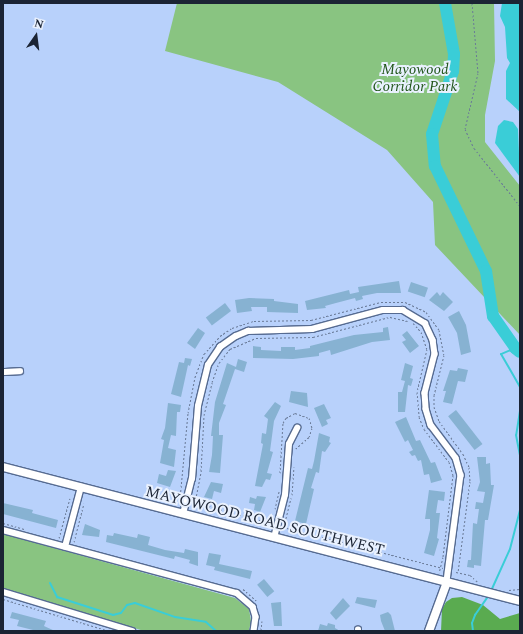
<!DOCTYPE html>
<html>
<head>
<meta charset="utf-8">
<style>
	body { margin:0 }
	#map { position:relative; width:523px; height:634px; overflow:hidden; background:#b8d1fb; font-family:Spectral,serif }
	div>[style] { position:absolute }
	.green>* { inset:0; background:#89c481 }
	.forest>* { inset:0; background:#5aab50 }
	.water>* { inset:0; background:#3acdd7 }
	.stream>* { height:2px; margin:-1px; padding:0 1px; transform-origin:1px; border-radius:1px; background:#3acdd7 }
	.river>* { height:12px; margin:-6px; padding:0 6px; transform-origin:6px; border-radius:6px; background:#3acdd7 }
	.building>* { inset:0; background:#87b2d2; transform-origin:0 0 }
	.path>* { height:1px; margin-top:-0.5px; transform-origin:0; background:repeating-linear-gradient(90deg,#697a97 0 2px,transparent 0 4px) }
	.roads { filter:drop-shadow(1px 0 #566b91) drop-shadow(-1px 0 #566b91) drop-shadow(0 1px #566b91) drop-shadow(0 -1px #566b91) }
	.street>* { height:5.5px; margin:-2.75px; padding:0 2.75px; transform-origin:2.75px; border-radius:2.75px; background:#fff }
	.secondary>* { height:8px; margin:-4px; padding:0 4px; transform-origin:4px; border-radius:4px; background:#fff }
	span { translate:-50% -50%; white-space:nowrap; text-align:center; line-height:1.15; -webkit-text-stroke:4px #e9f1fe; paint-order:stroke }
	.park-label { font-size:15px; color:#205519; font-style:italic }
	.street-label { font-size:15px; color:#1b2434 }
	.frame { position:absolute; inset:0; border:4px solid #1b2434; pointer-events:none }
	.north { position:absolute; left:16px; top:16px; width:40px; height:40px; -webkit-text-stroke:3px #e9f1fe; paint-order:stroke; rotate:14deg; font-size:11px; font-weight:700; line-height:16px; text-align:center; color:#1b2434 }
	.north::after { content:''; display:block; margin:auto; width:14px; height:18px; background:#1b2434; clip-path:polygon(50% 0,100% 100%,50% 72%,0 100%) }
</style>
</head>
<body>
<div id="map">
	<div class="green">
		<div style="clip-path:polygon(177px 3px,494px 3px,495px 61px,485px 115px,485px 142px,520px 186px,520px 335px,435px 245px,433px 202px,387px 150px,278px 82px,165px 51px)"></div>
		<div style="clip-path:polygon(3px 534px,235px 598px,249px 609px,251px 621px,249px 631px,144px 631px,3px 588px)"></div>
	</div>
	<div class="forest">
		<div style="clip-path:polygon(462px 597px,483px 605px,500px 619px,520px 613px,520px 631px,441px 631px,442px 609px,446px 602px,452px 598px)"></div>
	</div>
	<div class="water">
		<div style="clip-path:polygon(502px 3px,520px 3px,520px 112px,506px 99px,506px 71px,510px 63px,507px 58px,505px 27px,500px 16px)"></div>
		<div style="clip-path:polygon(504px 120px,513px 122px,518px 129px,520px 177px,495px 143px,498px 126px)"></div>
	</div>
	<div class="stream">
		<div style="left:513px;top:349px;width:13px;rotate:157deg"></div>
		<div style="left:501px;top:354px;width:38px;rotate:60deg"></div>
		<div style="left:520px;top:411px;width:24px;rotate:99deg"></div>
		<div style="left:516px;top:435px;width:20px;rotate:79deg"></div>
		<div style="left:50px;top:583px;width:16px;rotate:63deg"></div>
		<div style="left:57px;top:597px;width:59px;rotate:17.8deg"></div>
		<div style="left:113px;top:615px;width:8px;rotate:-14deg"></div>
		<div style="left:121px;top:613px;width:10px;rotate:-53deg"></div>
		<div style="left:127px;top:605px;width:8px;rotate:-14deg"></div>
		<div style="left:135px;top:603px;width:42px;rotate:19.3deg"></div>
		<div style="left:175px;top:617px;width:31px;rotate:9deg"></div>
		<div style="left:206px;top:622px;width:13px;rotate:42deg"></div>
		<div style="left:491px;top:591px;width:46px;rotate:-65.7deg"></div>
		<div style="left:510px;top:549px;width:40px;rotate:-75.6deg"></div>
		<div style="left:473px;top:631px;width:8px;rotate:-97deg"></div>
		<div style="left:472px;top:623px;width:9px;rotate:-69deg"></div>
		<div style="left:475px;top:615px;width:24px;rotate:-55deg"></div>
	</div>
	<div class="river">
		<div style="left:445px;top:3px;width:52px;rotate:80deg"></div>
		<div style="left:454px;top:54px;width:17px;rotate:93deg"></div>
		<div style="left:453px;top:71px;width:66px;rotate:108.4deg"></div>
		<div style="left:432px;top:134px;width:32px;rotate:85deg"></div>
		<div style="left:435px;top:166px;width:117px;rotate:64.1deg"></div>
		<div style="left:486px;top:271px;width:46px;rotate:81.2deg"></div>
		<div style="left:493px;top:316px;width:39px;rotate:55deg"></div>
		<div style="left:515px;top:348px;width:6px;rotate:39deg"></div>
	</div>
	<div class="building">
		<div style="clip-path:polygon(399px 281px,401px 293px,377px 293px,362px 296px,363px 299px,356px 301px,355px 298px,336px 303px,325px 306px,326px 308px,307px 310px,305px 301px,349px 290px,350px 294px,359px 292px,358px 287px)"></div>
		<div style="left:411px;top:282px;width:18px;height:10px;rotate:19deg"></div>
		<div style="clip-path:polygon(437px 292px,440px 296px,443px 292px,453px 302px,444px 311px,429px 300px)"></div>
		<div style="clip-path:polygon(249px 298px,274px 299px,274px 301px,298px 304px,298px 313px,267px 312px,267px 307px,251px 307px,252px 311px,237px 313px,235px 300px)"></div>
		<div style="left:225px;top:303px;width:10px;height:24px;rotate:53deg"></div>
		<div style="clip-path:polygon(459px 311px,466px 325px,471px 352px,461px 355px,457px 333px,448px 317px)"></div>
		<div style="clip-path:polygon(388px 327px,390px 340px,372px 342px,331px 355px,330px 350px,319px 353px,319px 356px,293px 359px,253px 358px,253px 346px,261px 347px,261px 350px,281px 351px,281px 347px,295px 347px,295px 350px,310px 348px,310px 346px,354px 335px,383px 332px,383px 328px)"></div>
		<div style="clip-path:polygon(198px 328px,205px 333px,195px 349px,187px 343px)"></div>
		<div style="clip-path:polygon(407px 331px,419px 346px,410px 353px,402px 342px,406px 340px,402px 335px)"></div>
		<div style="clip-path:polygon(185px 358px,192px 359px,190px 366px,188px 365px,181px 397px,171px 394px,179px 362px,184px 363px)"></div>
		<div style="clip-path:polygon(238px 359px,247px 362px,244px 372px,235px 369px,223px 404px,226px 405px,219px 423px,219px 435px,223px 435px,220px 473px,209px 472px,212px 455px,213px 436px,211px 436px,215px 402px,227px 363px,236px 367px)"></div>
		<div style="clip-path:polygon(405px 363px,413px 366px,410px 378px,413px 379px,411px 386px,408px 385px,405px 412px,398px 412px,398px 392px,402px 392px,405px 381px,401px 380px)"></div>
		<div style="clip-path:polygon(458px 368px,468px 370px,465px 382px,458px 381px,452px 404px,443px 402px,446px 391px,443px 391px,450px 370px,457px 371px)"></div>
		<div style="clip-path:polygon(291px 391px,307px 393px,308px 407px,289px 402px)"></div>
		<div style="clip-path:polygon(275px 402px,281px 406px,274px 421px,270px 451px,273px 452px,267px 473px,272px 474px,270px 480px,266px 479px,262px 487px,255px 486px,263px 444px,261px 443px,262px 433px,266px 434px,268px 419px,264px 416px)"></div>
		<div style="clip-path:polygon(168px 403px,181px 405px,180px 412px,177px 412px,176px 436px,171px 435px,168px 448px,176px 450px,174px 467px,160px 463px,164px 440px,161px 439px,165px 428px)"></div>
		<div style="clip-path:polygon(324px 404px,331px 418px,326px 420px,328px 424px,322px 427px,314px 408px)"></div>
		<div style="left:456px;top:410px;width:43px;height:10px;rotate:52deg"></div>
		<div style="clip-path:polygon(406px 417px,416px 441px,420px 440px,431px 463px,435px 462px,442px 480px,431px 483px,429px 474px,424px 475px,421px 460px,418px 461px,415px 455px,412px 456px,409px 452px,413px 450px,408px 440px,405px 442px,395px 422px)"></div>
		<div style="clip-path:polygon(319px 433px,330px 437px,329px 442px,331px 443px,325px 452px,322px 451px,319px 473px,316px 472px,311px 488px,314px 489px,306px 524px,295px 521px,308px 468px,312px 469px,314px 461px)"></div>
		<div style="clip-path:polygon(477px 457px,486px 457px,486px 464px,490px 463px,491px 485px,494px 485px,488px 520px,485px 520px,481px 566px,474px 565px,474px 568px,467px 567px,468px 560px,471px 560px,473px 523px,477px 524px,479px 509px,475px 509px,476px 502px,483px 503px,485px 492px,477px 491px,480px 482px)"></div>
		<div style="clip-path:polygon(168px 470px,176px 471px,170px 487px,157px 483px,159px 474px,166px 476px)"></div>
		<div style="clip-path:polygon(211px 482px,223px 484px,221px 493px,214px 491px,212px 499px,204px 497px)"></div>
		<div style="clip-path:polygon(429px 490px,445px 492px,444px 501px,438px 500px,436px 513px,440px 513px,437px 538px,439px 539px,434px 556px,424px 553px,430px 530px,430px 519px,425px 519px)"></div>
		<div style="clip-path:polygon(257px 496px,266px 497px,260px 512px,254px 510px,255px 504px,249px 503px,250px 497px,256px 499px)"></div>
		<div style="clip-path:polygon(3px 503px,33px 510px,32px 513px,58px 520px,56px 528px,3px 514px)"></div>
		<div style="clip-path:polygon(85px 524px,100px 530px,99px 537px,82px 535px)"></div>
		<div style="clip-path:polygon(114px 533px,137px 538px,138px 534px,150px 537px,148px 545px,165px 550px,184px 553px,185px 549px,198px 552px,198px 566px,189px 563px,190px 560px,175px 556px,174px 559px,106px 542px,107px 535px,113px 536px)"></div>
		<div style="clip-path:polygon(209px 553px,221px 555px,219px 564px,252px 571px,250px 579px,214px 570px,215px 567px,206px 565px)"></div>
		<div style="left:264px;top:579px;width:16px;height:9px;rotate:50deg"></div>
		<div style="clip-path:polygon(357px 597px,377px 600px,375px 608px,355px 603px)"></div>
		<div style="clip-path:polygon(343px 598px,350px 606px,336px 620px,330px 613px)"></div>
		<div style="clip-path:polygon(281px 602px,282px 626px,274px 626px,271px 603px)"></div>
		<div style="clip-path:polygon(12px 612px,46px 621px,44px 626px,55px 631px,37px 631px,17px 626px,19px 620px,10px 618px)"></div>
		<div style="clip-path:polygon(388px 612px,391px 615px,395px 631px,385px 631px,381px 621px,380px 615px)"></div>
		<div style="clip-path:polygon(328px 623px,335px 625px,335px 628px,340px 631px,318px 631px,320px 624px,327px 626px)"></div>
	</div>
	<div class="path">
		<div style="left:472px;top:3px;width:70px;rotate:85.1deg"></div>
		<div style="left:478px;top:73px;width:57px;rotate:103.1deg"></div>
		<div style="left:465px;top:129px;width:21px;rotate:65deg"></div>
		<div style="left:474px;top:148px;width:74px;rotate:51.6deg"></div>
		<div style="left:413px;top:323px;width:12px;rotate:48deg"></div>
		<div style="left:421px;top:332px;width:18px;rotate:71deg"></div>
		<div style="left:427px;top:349px;width:44px;rotate:103.1deg"></div>
		<div style="left:417px;top:392px;width:25px;rotate:85deg"></div>
		<div style="left:419px;top:417px;width:13px;rotate:67deg"></div>
		<div style="left:424px;top:429px;width:41px;rotate:52.9deg"></div>
		<div style="left:449px;top:462px;width:14px;rotate:73deg"></div>
		<div style="left:453px;top:475px;width:83px;rotate:97deg"></div>
		<div style="left:443px;top:557px;width:16px;rotate:104deg"></div>
		<div style="left:280px;top:473px;width:50px;rotate:-86.6deg"></div>
		<div style="left:283px;top:423px;width:6px;rotate:-59deg"></div>
		<div style="left:286px;top:418px;width:10px;rotate:-29deg"></div>
		<div style="left:295px;top:413px;width:15px;rotate:20deg"></div>
		<div style="left:309px;top:418px;width:10px;rotate:73deg"></div>
		<div style="left:312px;top:428px;width:9px;rotate:108deg"></div>
		<div style="left:309px;top:437px;width:18px;rotate:139deg"></div>
		<div style="left:292px;top:495px;width:28px;rotate:-86deg"></div>
		<div style="left:180px;top:499px;width:86px;rotate:-84.7deg"></div>
		<div style="left:188px;top:413px;width:37px;rotate:-79deg"></div>
		<div style="left:195px;top:377px;width:25px;rotate:-69deg"></div>
		<div style="left:204px;top:354px;width:24px;rotate:-48deg"></div>
		<div style="left:220px;top:336px;width:14px;rotate:-34deg"></div>
		<div style="left:232px;top:328px;width:23px;rotate:-18deg"></div>
		<div style="left:254px;top:321px;width:57px;rotate:-1deg"></div>
		<div style="left:311px;top:320px;width:72px;rotate:-14.4deg"></div>
		<div style="left:381px;top:302px;width:24px"></div>
		<div style="left:405px;top:302px;width:23px;rotate:25deg"></div>
		<div style="left:426px;top:312px;width:22px;rotate:54deg"></div>
		<div style="left:439px;top:330px;width:25px;rotate:79deg"></div>
		<div style="left:444px;top:355px;width:41px;rotate:104deg"></div>
		<div style="left:434px;top:395px;width:12px;rotate:90deg"></div>
		<div style="left:434px;top:407px;width:15px;rotate:70deg"></div>
		<div style="left:439px;top:421px;width:41px;rotate:54deg"></div>
		<div style="left:463px;top:454px;width:14px;rotate:65deg"></div>
		<div style="left:469px;top:467px;width:14px;rotate:86deg"></div>
		<div style="left:470px;top:481px;width:92px;rotate:97.5deg"></div>
		<div style="left:193px;top:502px;width:81px;rotate:15.1deg"></div>
		<div style="left:195px;top:503px;width:33px;rotate:-79deg"></div>
		<div style="left:201px;top:471px;width:56px;rotate:-86.9deg"></div>
		<div style="left:204px;top:415px;width:34px;rotate:-76deg"></div>
		<div style="left:212px;top:382px;width:20px;rotate:-70deg"></div>
		<div style="left:219px;top:363px;width:18px;rotate:-52deg"></div>
		<div style="left:230px;top:349px;width:28px;rotate:-23deg"></div>
		<div style="left:256px;top:338px;width:57px;rotate:-1deg"></div>
		<div style="left:313px;top:337px;width:80px;rotate:-14.6deg"></div>
		<div style="left:390px;top:317px;width:18px;rotate:13deg"></div>
		<div style="left:275px;top:509px;width:18px;rotate:-77deg"></div>
		<div style="left:3px;top:523px;width:22px;rotate:16deg"></div>
		<div style="left:284px;top:526px;width:29px;rotate:-76deg"></div>
		<div style="left:283px;top:527px;width:165px;rotate:14.4deg"></div>
		<div style="left:59px;top:538px;width:41px;rotate:-74.6deg"></div>
		<div style="left:74px;top:542px;width:40px;rotate:-75.6deg"></div>
		<div style="left:456px;top:572px;width:14px;rotate:12deg"></div>
		<div style="left:470px;top:575px;width:12px;rotate:42deg"></div>
		<div style="left:243px;top:589px;width:18px;rotate:41deg"></div>
		<div style="left:509px;top:590px;width:11px;rotate:-5deg"></div>
		<div style="left:3px;top:599px;width:111px;rotate:16.8deg"></div>
		<div style="left:261px;top:630px;width:9px;rotate:-84deg"></div>
	</div>
	<div class="roads">
		<div class="street">
			<div style="left:3px;top:372px;width:17px;rotate:-3deg"></div>
			<div style="left:183px;top:514px;width:36px;rotate:-76deg"></div>
			<div style="left:192px;top:479px;width:73px;rotate:-85.3deg"></div>
			<div style="left:198px;top:406px;width:42px;rotate:-76.3deg"></div>
			<div style="left:208px;top:365px;width:22px;rotate:-56deg"></div>
			<div style="left:220px;top:347px;width:19px;rotate:-35deg"></div>
			<div style="left:236px;top:336px;width:13px;rotate:-23deg"></div>
			<div style="left:248px;top:331px;width:64px;rotate:-1.8deg"></div>
			<div style="left:312px;top:329px;width:73px;rotate:-15deg"></div>
			<div style="left:383px;top:310px;width:20px"></div>
			<div style="left:403px;top:310px;width:26px;rotate:31deg"></div>
			<div style="left:425px;top:323px;width:19px;rotate:65deg"></div>
			<div style="left:433px;top:340px;width:14px;rotate:82deg"></div>
			<div style="left:435px;top:354px;width:40px;rotate:104.4deg"></div>
			<div style="left:425px;top:393px;width:16px;rotate:86deg"></div>
			<div style="left:426px;top:409px;width:17px;rotate:73deg"></div>
			<div style="left:431px;top:425px;width:41px;rotate:52.9deg"></div>
			<div style="left:456px;top:458px;width:18px;rotate:74deg"></div>
			<div style="left:461px;top:475px;width:108px;rotate:97.5deg"></div>
			<div style="left:3px;top:530px;width:242px;rotate:15.1deg"></div>
			<div style="left:237px;top:593px;width:21px;rotate:41deg"></div>
			<div style="left:253px;top:607px;width:10px;rotate:73deg"></div>
			<div style="left:256px;top:617px;width:14px;rotate:98deg"></div>
			<div style="left:274px;top:538px;width:44px;rotate:-75.7deg"></div>
			<div style="left:285px;top:495px;width:51px;rotate:-85.5deg"></div>
			<div style="left:289px;top:444px;width:18px;rotate:-63deg"></div>
			<div style="left:65px;top:547px;width:62px;rotate:-75.1deg"></div>
			<div style="left:3px;top:592px;width:135px;rotate:16.8deg"></div>
			<div style="left:358px;top:631px;width:1px;rotate:-90deg"></div>
		</div>
		<div class="secondary">
			<div style="left:3px;top:467px;width:534px;rotate:14.53deg"></div>
			<div style="left:429px;top:631px;width:52px;rotate:-69.8deg"></div>
		</div>
	</div>
	<div class="park-label">
		<span style="left:415px;top:78px">Mayowood<br>Corridor Park</span>
	</div>
	<div class="street-label">
		<span style="left:265px;top:521px;rotate:14deg">MAYOWOOD ROAD SOUTHWEST</span>
	</div>
	<div class="frame"></div>
	<div class="north">N</div>
</div>
</body>
</html>
